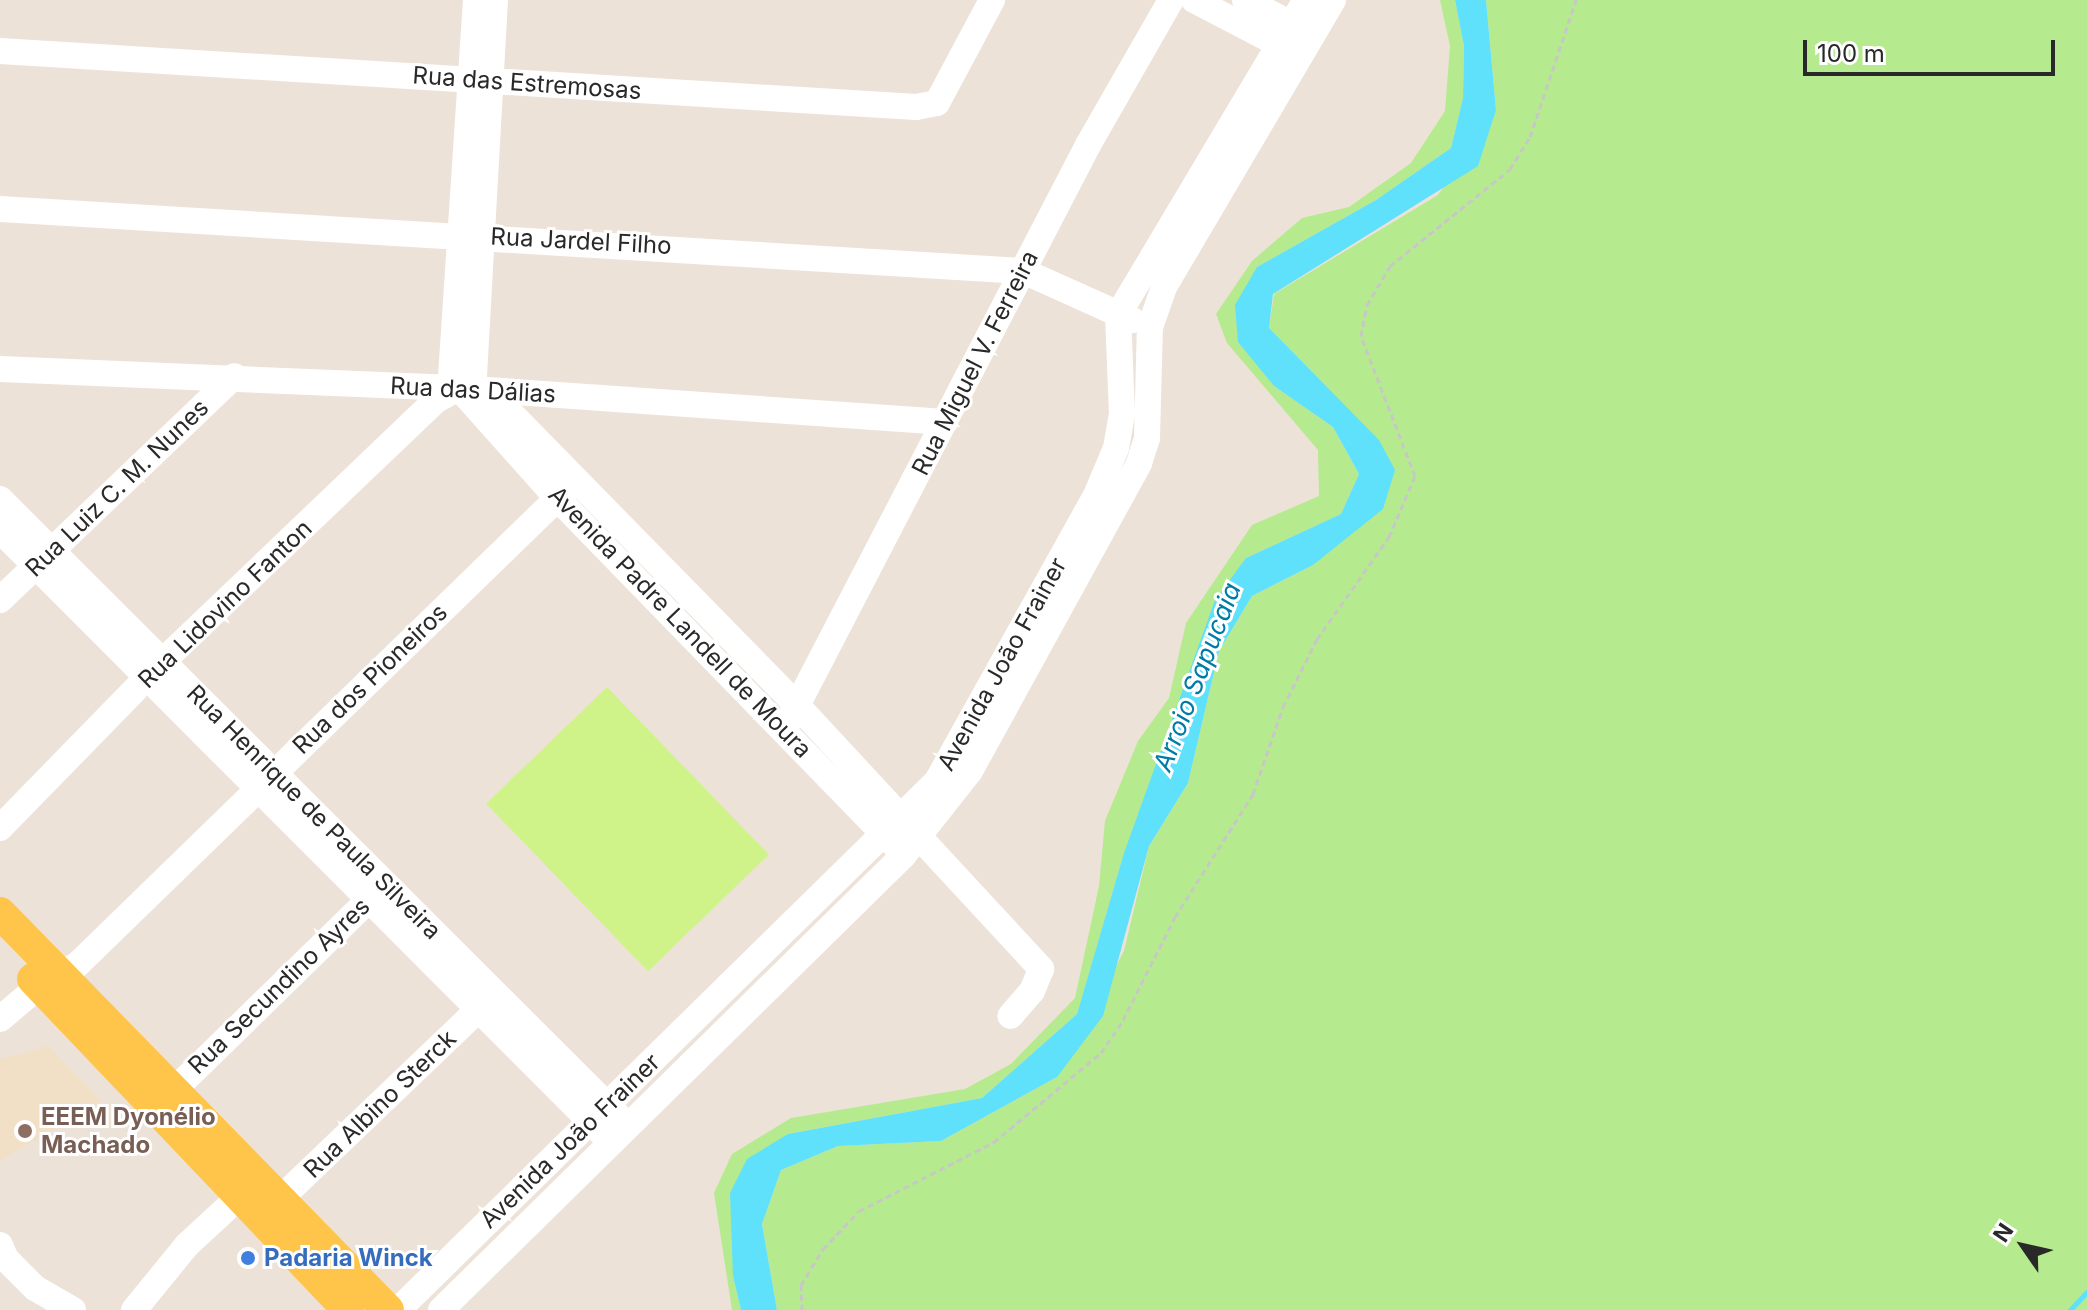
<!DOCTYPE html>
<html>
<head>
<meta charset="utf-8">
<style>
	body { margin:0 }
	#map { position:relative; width:2087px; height:1310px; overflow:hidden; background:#ede2d8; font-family:Inter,sans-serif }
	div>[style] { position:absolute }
	.education>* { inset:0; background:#f1dfc6 }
	.green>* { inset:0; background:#b6ea8e }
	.pitch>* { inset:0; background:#cff389; transform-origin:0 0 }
	.water>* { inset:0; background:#5fe0fb }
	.stream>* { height:5px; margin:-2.5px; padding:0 2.5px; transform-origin:2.5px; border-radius:2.5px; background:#5fe0fb }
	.path>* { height:3px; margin-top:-1.5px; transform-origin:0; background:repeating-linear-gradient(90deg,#c7c7c7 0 6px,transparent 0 10px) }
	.minor>* { height:26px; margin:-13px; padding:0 13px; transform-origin:13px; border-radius:13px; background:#fff }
	.major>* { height:32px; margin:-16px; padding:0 16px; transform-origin:16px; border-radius:16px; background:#ffc54b }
	.dots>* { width:22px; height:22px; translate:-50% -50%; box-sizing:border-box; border:4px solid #fff; border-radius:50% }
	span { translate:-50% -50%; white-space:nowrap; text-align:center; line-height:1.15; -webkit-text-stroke:6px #fff; paint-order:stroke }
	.street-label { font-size:24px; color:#292929 }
	.education-label { font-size:24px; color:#785e54; font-weight:700 }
	.left { translate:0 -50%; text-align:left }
	.shop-label { font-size:24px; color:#366cbe; font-weight:700 }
	.water-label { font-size:26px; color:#007ba5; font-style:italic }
	.north { position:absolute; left:1983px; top:1206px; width:80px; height:80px; -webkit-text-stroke:6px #fff; paint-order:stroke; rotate:304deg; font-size:22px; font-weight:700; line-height:32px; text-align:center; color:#292929 }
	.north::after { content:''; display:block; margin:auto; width:28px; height:36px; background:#292929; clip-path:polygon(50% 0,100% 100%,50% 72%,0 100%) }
	.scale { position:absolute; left:1803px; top:40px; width:252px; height:36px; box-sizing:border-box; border:4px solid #292929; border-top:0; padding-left:10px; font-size:24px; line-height:28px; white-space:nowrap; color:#292929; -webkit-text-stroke:6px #fff; paint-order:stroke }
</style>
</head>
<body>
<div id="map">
	<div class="education">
		<div style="clip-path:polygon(48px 1046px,101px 1101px,0 1161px,0 1059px)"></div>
	</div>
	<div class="green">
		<div style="clip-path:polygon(1440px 0,1455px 0,1464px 46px,1463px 98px,1451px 148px,1376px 200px,1257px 267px,1274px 386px,1333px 427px,1359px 474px,1341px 514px,1246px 558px,1124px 854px,1077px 1014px,982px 1098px,788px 1134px,733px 1276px,741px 1310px,732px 1310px,714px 1193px,732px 1154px,791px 1118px,965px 1089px,1011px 1064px,1075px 998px,1099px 886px,1105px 821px,1138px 741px,1169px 698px,1186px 623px,1252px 525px,1319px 496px,1318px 450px,1227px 343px,1216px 314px,1252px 261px,1302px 218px,1349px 207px,1411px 163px,1445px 111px,1450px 46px)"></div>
		<div style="clip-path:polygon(1486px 0,2087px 0,2087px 1310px,777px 1310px,762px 1224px,781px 1170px,838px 1146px,941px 1141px,1057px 1077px,1124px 951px,1149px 846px,1188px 783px,1219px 651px,1252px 596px,1313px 565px,1395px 471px,1378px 440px,1269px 328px,1274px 294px,1438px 195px,1496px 110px)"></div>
	</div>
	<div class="pitch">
		<div style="left:607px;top:687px;width:233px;height:168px;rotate:46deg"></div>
	</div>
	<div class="water">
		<div style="clip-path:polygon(1455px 0,1486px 0,1496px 110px,1478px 166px,1273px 294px,1269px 328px,1379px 440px,1395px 470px,1383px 509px,1313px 565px,1252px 596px,1219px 651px,1188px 783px,1149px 846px,1103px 1016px,1057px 1077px,941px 1141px,838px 1146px,781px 1170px,762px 1224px,777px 1310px,741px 1310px,733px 1276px,730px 1193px,747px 1159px,788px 1134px,982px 1098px,1077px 1014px,1124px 853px,1215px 600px,1246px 558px,1341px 514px,1359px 474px,1333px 427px,1274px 386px,1238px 342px,1235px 305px,1257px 267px,1376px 200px,1451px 148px,1463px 98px,1464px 46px)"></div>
	</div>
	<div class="stream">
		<div style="left:2070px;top:1310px;width:25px;rotate:-47deg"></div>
	</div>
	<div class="path">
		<div style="left:802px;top:1310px;width:25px;rotate:-92deg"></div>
		<div style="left:801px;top:1285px;width:42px;rotate:-58.6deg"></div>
		<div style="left:823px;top:1249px;width:52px;rotate:-46.5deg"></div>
		<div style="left:859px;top:1211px;width:152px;rotate:-27.1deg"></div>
		<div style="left:994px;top:1142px;width:139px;rotate:-39.8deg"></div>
		<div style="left:1101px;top:1053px;width:40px;rotate:-56deg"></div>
		<div style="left:1123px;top:1020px;width:115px;rotate:-63.2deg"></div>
		<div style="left:1175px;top:917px;width:146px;rotate:-57.6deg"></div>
		<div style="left:1253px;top:794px;width:92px;rotate:-71deg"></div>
		<div style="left:1283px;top:707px;width:76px;rotate:-63.4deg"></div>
		<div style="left:1317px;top:639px;width:125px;rotate:-54.8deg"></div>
		<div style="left:1389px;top:537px;width:66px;rotate:-66.9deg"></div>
		<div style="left:1415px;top:476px;width:150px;rotate:-111.1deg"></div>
		<div style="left:1361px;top:336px;width:32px;rotate:-79deg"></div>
		<div style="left:1367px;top:305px;width:45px;rotate:-59.5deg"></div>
		<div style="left:1390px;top:266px;width:154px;rotate:-38.9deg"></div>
		<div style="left:1510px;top:169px;width:38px;rotate:-58deg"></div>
		<div style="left:1530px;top:137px;width:145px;rotate:-71.4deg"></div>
	</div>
	<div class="minor">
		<div style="left:476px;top:0;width:380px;rotate:93.8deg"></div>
		<div style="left:451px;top:379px;width:161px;rotate:48.3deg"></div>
		<div style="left:558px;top:499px;width:485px;rotate:45.8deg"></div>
		<div style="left:495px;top:0;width:390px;rotate:93.2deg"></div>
		<div style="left:473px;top:389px;width:25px;rotate:21deg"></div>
		<div style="left:496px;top:398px;width:429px;rotate:45.6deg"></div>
		<div style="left:796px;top:704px;width:361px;rotate:47.2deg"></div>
		<div style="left:1041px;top:969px;width:24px;rotate:112deg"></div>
		<div style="left:1032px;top:991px;width:33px;rotate:131deg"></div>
		<div style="left:1194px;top:0;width:113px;rotate:27.5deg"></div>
		<div style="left:1245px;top:0;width:68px;rotate:27.3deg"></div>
		<div style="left:0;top:51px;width:918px;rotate:3.5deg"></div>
		<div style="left:916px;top:107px;width:21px;rotate:-11deg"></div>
		<div style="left:937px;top:103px;width:117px;rotate:-61.9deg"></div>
		<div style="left:0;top:209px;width:1025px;rotate:3.47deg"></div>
		<div style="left:1023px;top:271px;width:120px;rotate:24.2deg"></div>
		<div style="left:0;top:369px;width:473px;rotate:2.4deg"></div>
		<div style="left:473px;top:389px;width:473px;rotate:4deg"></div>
		<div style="left:0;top:499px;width:872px;rotate:44.95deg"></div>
		<div style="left:0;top:530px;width:852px;rotate:45.05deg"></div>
		<div style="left:0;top:600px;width:324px;rotate:-43.7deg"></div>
		<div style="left:790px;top:719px;width:647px;rotate:-62.56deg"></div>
		<div style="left:1088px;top:145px;width:167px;rotate:-60.2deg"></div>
		<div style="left:0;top:828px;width:233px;rotate:-45.7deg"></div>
		<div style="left:163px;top:661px;width:376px;rotate:-43.7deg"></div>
		<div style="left:435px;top:401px;width:25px;rotate:-29deg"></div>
		<div style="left:0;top:1019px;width:51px;rotate:-40.2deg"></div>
		<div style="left:39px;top:986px;width:43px;rotate:-28.9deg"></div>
		<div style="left:77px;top:965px;width:686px;rotate:-44.17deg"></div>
		<div style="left:174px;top:1090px;width:292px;rotate:-44.3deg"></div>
		<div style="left:280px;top:1199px;width:275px;rotate:-43.7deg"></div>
		<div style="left:0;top:1245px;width:15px;rotate:67deg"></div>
		<div style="left:6px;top:1259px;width:41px;rotate:45deg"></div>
		<div style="left:35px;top:1288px;width:44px;rotate:30.1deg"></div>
		<div style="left:134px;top:1310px;width:84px;rotate:-50.8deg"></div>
		<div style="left:187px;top:1245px;width:88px;rotate:-42.7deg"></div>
		<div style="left:398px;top:1310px;width:755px;rotate:-44.46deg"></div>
		<div style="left:937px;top:781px;width:329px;rotate:-60.9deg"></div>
		<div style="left:1097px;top:493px;width:49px;rotate:-67.1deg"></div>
		<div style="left:1116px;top:448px;width:35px;rotate:-80deg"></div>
		<div style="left:1122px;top:414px;width:99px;rotate:-92.3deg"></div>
		<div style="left:1118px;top:315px;width:367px;rotate:-59.2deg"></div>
		<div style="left:441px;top:1310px;width:648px;rotate:-44.5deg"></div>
		<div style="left:903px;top:856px;width:108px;rotate:-51.8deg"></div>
		<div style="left:970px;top:771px;width:351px;rotate:-61.2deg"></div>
		<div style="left:1139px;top:463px;width:26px;rotate:-72deg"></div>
		<div style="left:1147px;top:438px;width:111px;rotate:-88.5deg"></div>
		<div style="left:1150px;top:327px;width:42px;rotate:-70.7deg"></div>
		<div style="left:1164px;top:287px;width:333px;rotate:-59.5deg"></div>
	</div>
	<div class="major">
		<div style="left:0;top:913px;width:555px;rotate:45.66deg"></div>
		<div style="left:33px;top:979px;width:457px;rotate:46.4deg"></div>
	</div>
	<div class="dots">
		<div style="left:25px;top:1131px;background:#8d6e63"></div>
		<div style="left:248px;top:1258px;background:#3f7fe0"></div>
	</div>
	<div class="street-label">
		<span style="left:527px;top:83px;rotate:4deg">Rua das Estremosas</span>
		<span style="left:581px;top:241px;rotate:3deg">Rua Jardel Filho</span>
		<span style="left:975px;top:363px;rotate:-63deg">Rua Miguel V. Ferreira</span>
		<span style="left:473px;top:390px;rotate:3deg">Rua das Dálias</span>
		<span style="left:117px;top:488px;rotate:-44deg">Rua Luiz C. M. Nunes</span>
		<span style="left:225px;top:604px;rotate:-44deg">Rua Lidovino Fanton</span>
		<span style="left:680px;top:622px;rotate:46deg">Avenida Padre Landell de Moura</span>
		<span style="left:1002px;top:664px;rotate:-61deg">Avenida João Frainer</span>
		<span style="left:370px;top:679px;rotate:-44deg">Rua dos Pioneiros</span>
		<span style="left:314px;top:812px;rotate:45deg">Rua Henrique de Paula Silveira</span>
		<span style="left:279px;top:986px;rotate:-44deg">Rua Secundino Ayres</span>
		<span style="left:380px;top:1104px;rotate:-44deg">Rua Albino Sterck</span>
		<span style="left:570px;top:1141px;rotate:-44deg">Avenida João Frainer</span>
	</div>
	<div class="education-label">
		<span class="left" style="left:41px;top:1131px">EEEM Dyonélio<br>Machado</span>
	</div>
	<div class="shop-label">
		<span class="left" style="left:264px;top:1258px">Padaria Winck</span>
	</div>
	<div class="water-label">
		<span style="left:1197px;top:677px;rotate:-69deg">Arroio Sapucaia</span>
	</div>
	<div class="north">N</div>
	<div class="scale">100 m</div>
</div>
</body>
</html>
